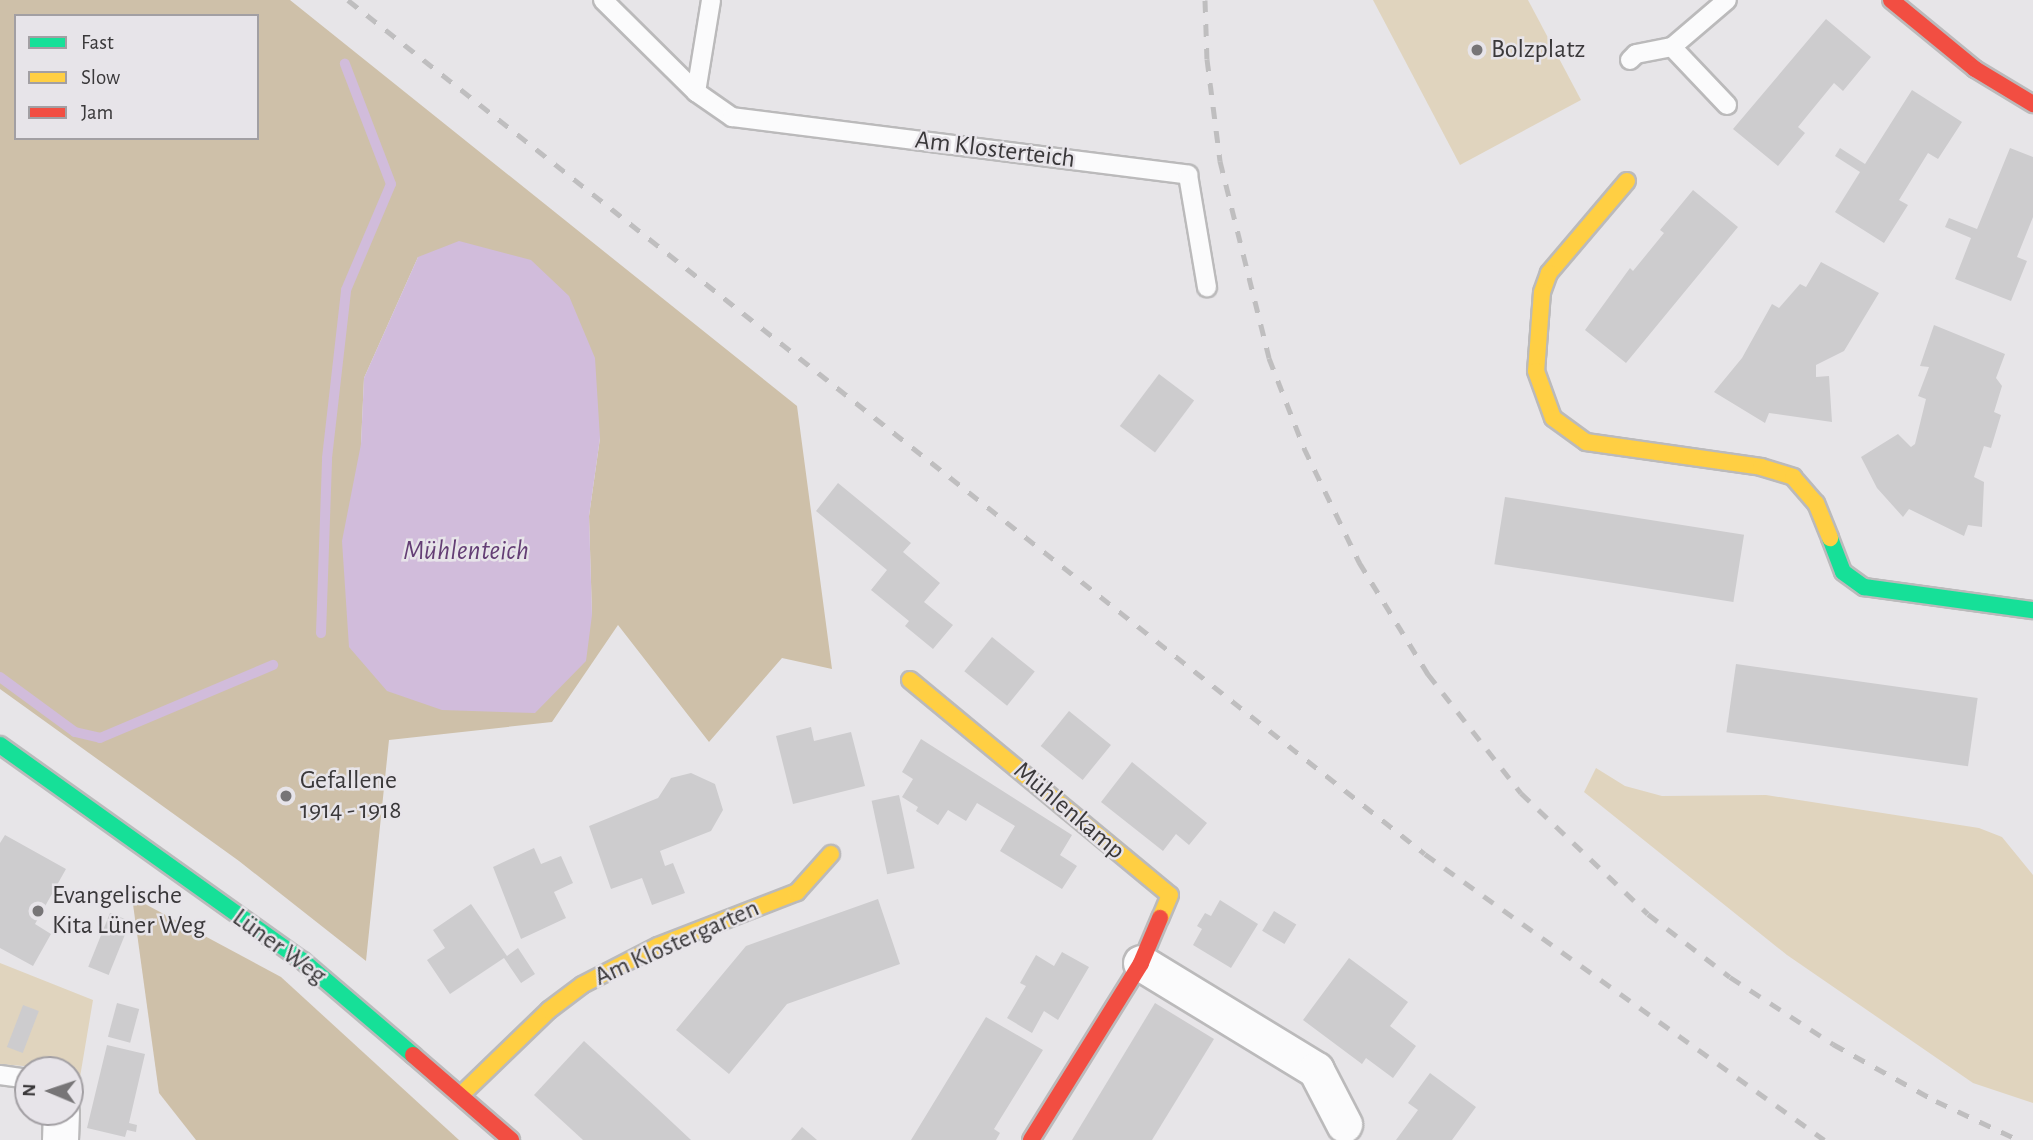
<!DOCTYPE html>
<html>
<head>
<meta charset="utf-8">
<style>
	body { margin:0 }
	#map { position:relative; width:2033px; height:1140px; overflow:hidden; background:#e7e5e8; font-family:"Alegreya Sans",sans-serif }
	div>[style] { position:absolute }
	.green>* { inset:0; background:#e0d4be }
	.forest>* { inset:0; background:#cec0a9 }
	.water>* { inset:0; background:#d1bcdb }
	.stream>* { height:10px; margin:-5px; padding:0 5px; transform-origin:5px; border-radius:5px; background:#d1bcdb }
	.building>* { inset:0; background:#cdccce; transform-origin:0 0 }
	.roads { filter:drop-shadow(2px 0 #bbbabb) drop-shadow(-2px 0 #bbbabb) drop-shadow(0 2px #bbbabb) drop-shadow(0 -2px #bbbabb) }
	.lane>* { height:18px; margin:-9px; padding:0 9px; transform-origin:9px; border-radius:9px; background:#fbfbfc }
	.street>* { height:35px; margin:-17.5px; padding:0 17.5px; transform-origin:17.5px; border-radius:17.5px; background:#fbfbfc }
	.fast>* { height:16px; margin:-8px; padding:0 8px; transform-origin:8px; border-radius:8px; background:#16e098 }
	.slow>* { height:16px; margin:-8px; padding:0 8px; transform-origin:8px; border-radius:8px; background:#ffcf43 }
	.jam>* { height:16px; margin:-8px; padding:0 8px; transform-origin:8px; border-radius:8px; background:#f24e42 }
	.rail>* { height:5px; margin-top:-2.5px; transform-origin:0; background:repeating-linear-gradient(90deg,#bfbebf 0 12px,transparent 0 24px) }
	.dots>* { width:19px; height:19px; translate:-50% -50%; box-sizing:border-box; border:4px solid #e7e4e9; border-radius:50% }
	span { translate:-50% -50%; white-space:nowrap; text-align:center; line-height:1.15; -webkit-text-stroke:5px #e7e4e9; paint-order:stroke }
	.poi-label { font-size:26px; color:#3a383a }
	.left { translate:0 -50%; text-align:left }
	.street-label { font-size:26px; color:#3a383a }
	.water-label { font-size:28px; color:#643e75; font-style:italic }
	.legend { position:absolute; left:14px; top:14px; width:245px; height:126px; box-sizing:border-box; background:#e7e4e9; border:2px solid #a29fa3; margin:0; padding:9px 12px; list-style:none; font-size:21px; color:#3a383a }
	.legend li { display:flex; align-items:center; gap:14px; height:35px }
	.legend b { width:35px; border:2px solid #a29fa3 }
	.north { position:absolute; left:14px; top:1056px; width:70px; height:70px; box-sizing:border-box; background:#e7e4e9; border:2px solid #a29fa3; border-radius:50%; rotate:272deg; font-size:19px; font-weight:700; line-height:28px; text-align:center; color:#3a383a }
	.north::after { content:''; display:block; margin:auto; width:24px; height:32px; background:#777577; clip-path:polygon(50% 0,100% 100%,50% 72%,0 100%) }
</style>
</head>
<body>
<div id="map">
	<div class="green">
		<div style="clip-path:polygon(1373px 0,1528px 0,1581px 100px,1460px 165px)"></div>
		<div style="clip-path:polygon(1596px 768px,1625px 786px,1662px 796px,1766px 795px,1979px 828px,2002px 837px,2033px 875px,2033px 1103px,1973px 1083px,1787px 955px,1584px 792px)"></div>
		<div style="clip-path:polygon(0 963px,93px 1000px,80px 1077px,70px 1075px,70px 1070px,0 1064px)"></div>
	</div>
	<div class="forest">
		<div style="clip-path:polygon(evenodd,0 0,290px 0,797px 406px,832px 669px,782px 658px,709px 742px,618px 625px,552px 722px,389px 740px,366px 961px,239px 861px,0 689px,0 0,16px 16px,257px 16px,257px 138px,16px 138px,16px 16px,0 0,418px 257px,600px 438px,589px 516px,592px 615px,361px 444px,364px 378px,418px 257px)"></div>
		<div style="clip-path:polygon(132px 897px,281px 977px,459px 1140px,196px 1140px,159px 1093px)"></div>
	</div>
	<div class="water">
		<div style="clip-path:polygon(459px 241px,531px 260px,569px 296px,595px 358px,600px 438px,589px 516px,592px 615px,586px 661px,535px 713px,442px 710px,387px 691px,349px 647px,342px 541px,361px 444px,364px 378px,418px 257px)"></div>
	</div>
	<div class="stream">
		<div style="left:321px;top:633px;width:175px;rotate:-88deg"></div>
		<div style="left:327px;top:458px;width:169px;rotate:-83.5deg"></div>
		<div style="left:346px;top:290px;width:115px;rotate:-67deg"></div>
		<div style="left:391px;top:184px;width:129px;rotate:-111deg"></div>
		<div style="left:0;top:677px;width:93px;rotate:36.3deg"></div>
		<div style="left:75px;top:732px;width:26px;rotate:13deg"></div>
		<div style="left:100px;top:738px;width:188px;rotate:-22.9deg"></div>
	</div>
	<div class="building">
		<div style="clip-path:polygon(1826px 19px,1871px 57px,1843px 91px,1834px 83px,1798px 127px,1805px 133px,1778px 166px,1733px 129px)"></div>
		<div style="clip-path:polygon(1912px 90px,1962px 122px,1938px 159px,1928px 153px,1899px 200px,1908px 205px,1884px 243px,1835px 212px,1860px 172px,1835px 156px,1840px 148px,1865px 164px)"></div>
		<div style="clip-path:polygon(2010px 148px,2033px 157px,2033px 217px,2017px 257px,2027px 261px,2011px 301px,1955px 279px,1971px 238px,1945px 227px,1949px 218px,1977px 229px)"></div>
		<div style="clip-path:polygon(1693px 190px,1738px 227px,1626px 363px,1585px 330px,1630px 268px,1633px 271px,1664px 233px,1660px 230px)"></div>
		<div style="clip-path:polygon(1821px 262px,1879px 293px,1844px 351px,1816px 365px,1816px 377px,1829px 376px,1832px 422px,1769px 413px,1765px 423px,1714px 392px,1742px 358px,1772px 304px,1779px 308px,1800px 284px,1806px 287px)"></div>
		<div style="clip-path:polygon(1934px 325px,2005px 354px,1996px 378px,2002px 386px,1994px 412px,2001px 415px,1991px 448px,1984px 446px,1974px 477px,1984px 482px,1982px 527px,1968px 525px,1964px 536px,1909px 509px,1903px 517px,1877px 488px,1861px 457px,1898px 434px,1911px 447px,1915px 444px,1926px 399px,1918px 396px,1929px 367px,1920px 366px)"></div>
		<div style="left:1159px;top:374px;width:44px;height:65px;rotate:37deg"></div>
		<div style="clip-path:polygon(838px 483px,911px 543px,903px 552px,940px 583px,924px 602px,953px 625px,933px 649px,905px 626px,909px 621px,871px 590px,887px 570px,816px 511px)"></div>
		<div style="left:1505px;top:497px;width:242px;height:68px;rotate:9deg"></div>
		<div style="left:992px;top:637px;width:55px;height:44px;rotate:39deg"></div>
		<div style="left:1736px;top:664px;width:244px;height:69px;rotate:8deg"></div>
		<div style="left:1069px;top:711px;width:54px;height:45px;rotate:39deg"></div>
		<div style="clip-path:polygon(811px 727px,814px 741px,851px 732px,865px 786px,793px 804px,776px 736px)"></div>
		<div style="clip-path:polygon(921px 739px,1072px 835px,1060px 855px,1077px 866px,1062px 889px,1000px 851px,1015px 826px,977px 803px,966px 821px,948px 810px,938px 825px,916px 811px,918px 807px,902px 797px,913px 779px,902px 772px)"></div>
		<div style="clip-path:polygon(1132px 762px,1207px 823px,1189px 845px,1176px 834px,1163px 851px,1101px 802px)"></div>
		<div style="clip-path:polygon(691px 773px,715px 784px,723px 810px,711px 831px,660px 851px,665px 866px,673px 863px,685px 893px,652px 905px,642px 878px,611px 889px,589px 826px,658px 798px,671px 778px)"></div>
		<div style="left:899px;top:795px;width:75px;height:28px;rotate:78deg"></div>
		<div style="clip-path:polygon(5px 835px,66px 869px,35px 924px,51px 934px,33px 966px,0 948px,0 843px)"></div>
		<div style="clip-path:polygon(534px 848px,541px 864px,561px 856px,573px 883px,554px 892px,566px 918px,521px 939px,493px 867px)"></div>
		<div style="clip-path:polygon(878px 899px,900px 964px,787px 1004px,729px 1074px,676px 1030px,746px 946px)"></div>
		<div style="clip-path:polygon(1220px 900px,1258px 924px,1231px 968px,1193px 945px,1202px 929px,1197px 926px,1205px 913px,1211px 916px)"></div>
		<div style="clip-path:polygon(471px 904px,507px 956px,518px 948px,535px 974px,521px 983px,504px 958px,450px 994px,427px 960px,445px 948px,433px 930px)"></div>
		<div style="left:1274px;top:911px;width:26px;height:23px;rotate:31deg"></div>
		<div style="left:110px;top:913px;width:22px;height:58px;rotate:22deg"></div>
		<div style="clip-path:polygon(1062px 952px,1089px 967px,1058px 1020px,1044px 1011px,1032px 1033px,1007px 1018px,1026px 986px,1020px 983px,1036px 955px,1054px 966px)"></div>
		<div style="clip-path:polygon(1349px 958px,1408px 1002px,1390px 1026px,1416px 1046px,1393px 1078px,1366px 1058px,1362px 1064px,1303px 1020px)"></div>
		<div style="left:117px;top:1003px;width:23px;height:35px;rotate:15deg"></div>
		<div style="clip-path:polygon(1155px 1003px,1214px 1039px,1152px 1140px,1072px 1140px)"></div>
		<div style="left:23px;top:1005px;width:17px;height:45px;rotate:21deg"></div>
		<div style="clip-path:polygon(986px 1017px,1043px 1050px,994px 1129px,1000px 1133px,996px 1140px,911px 1140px)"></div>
		<div style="clip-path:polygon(584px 1041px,658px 1109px,691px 1140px,583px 1140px,534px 1095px)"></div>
		<div style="clip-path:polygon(107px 1045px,145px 1054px,129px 1123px,137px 1125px,136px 1132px,127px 1130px,125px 1137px,87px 1128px)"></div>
		<div style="clip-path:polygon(1430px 1073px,1476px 1107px,1452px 1140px,1396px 1140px,1418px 1110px,1408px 1103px)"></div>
		<div style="clip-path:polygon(802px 1127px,817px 1140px,791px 1140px)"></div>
	</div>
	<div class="roads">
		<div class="lane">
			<div style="left:603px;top:0;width:131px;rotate:44.7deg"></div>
			<div style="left:696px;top:92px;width:44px;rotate:34.8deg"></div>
			<div style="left:732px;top:117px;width:460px;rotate:7.2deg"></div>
			<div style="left:1188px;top:175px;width:114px;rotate:80.4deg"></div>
			<div style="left:1630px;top:60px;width:8px;rotate:-45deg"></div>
			<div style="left:1636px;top:54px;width:37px;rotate:-11deg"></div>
			<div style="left:696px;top:92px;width:93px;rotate:-80.7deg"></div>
			<div style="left:1727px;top:105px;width:80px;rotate:-133.5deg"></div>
			<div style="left:1672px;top:47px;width:72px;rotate:-40.5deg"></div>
			<div style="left:0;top:1075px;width:28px;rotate:8deg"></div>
		</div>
		<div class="street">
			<div style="left:1141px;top:963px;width:205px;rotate:31.4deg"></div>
			<div style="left:1316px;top:1070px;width:61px;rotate:62.6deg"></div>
			<div style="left:60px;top:1140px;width:28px;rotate:-88deg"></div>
		</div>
		<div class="fast">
			<div style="left:1830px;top:538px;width:36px;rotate:69deg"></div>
			<div style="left:1843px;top:572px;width:26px;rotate:36deg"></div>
			<div style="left:1864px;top:587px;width:171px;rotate:7.8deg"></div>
			<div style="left:0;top:745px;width:372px;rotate:35.5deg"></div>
			<div style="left:303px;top:961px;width:145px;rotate:40.5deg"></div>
		</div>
		<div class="slow">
			<div style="left:1627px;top:181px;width:121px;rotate:130.3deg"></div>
			<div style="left:1549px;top:273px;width:20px;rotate:110deg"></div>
			<div style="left:1542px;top:292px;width:79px;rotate:94.3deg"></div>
			<div style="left:1536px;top:371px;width:50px;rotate:70.1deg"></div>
			<div style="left:1553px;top:418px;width:41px;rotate:36deg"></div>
			<div style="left:1586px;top:442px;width:177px;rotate:8.1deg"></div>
			<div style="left:1761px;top:467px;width:34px;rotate:17deg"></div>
			<div style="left:1793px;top:477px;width:35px;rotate:49deg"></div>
			<div style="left:1816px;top:503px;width:38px;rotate:68deg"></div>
			<div style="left:910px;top:680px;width:337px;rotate:39.6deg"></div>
			<div style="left:1170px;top:895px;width:25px;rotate:113deg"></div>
			<div style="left:462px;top:1094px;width:121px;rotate:-44deg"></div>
			<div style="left:549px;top:1010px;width:41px;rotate:-37.1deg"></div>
			<div style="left:582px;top:985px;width:85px;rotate:-27.2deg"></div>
			<div style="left:658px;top:946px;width:149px;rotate:-21.2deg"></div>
			<div style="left:797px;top:892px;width:51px;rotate:-48.2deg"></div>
		</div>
		<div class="jam">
			<div style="left:1891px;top:0;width:109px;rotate:39.4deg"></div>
			<div style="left:1975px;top:69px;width:68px;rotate:31.1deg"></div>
			<div style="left:413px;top:1055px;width:130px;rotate:40.9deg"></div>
			<div style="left:1031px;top:1140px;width:208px;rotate:-58.1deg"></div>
			<div style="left:1141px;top:963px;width:49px;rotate:-67.1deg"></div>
		</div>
	</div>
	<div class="rail">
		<div style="left:348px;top:0;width:1374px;rotate:38.41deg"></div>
		<div style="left:1425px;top:854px;width:491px;rotate:35.6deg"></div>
		<div style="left:1205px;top:0;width:59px;rotate:88.1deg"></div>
		<div style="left:1207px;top:59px;width:103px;rotate:82.7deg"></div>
		<div style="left:1220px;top:161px;width:203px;rotate:76deg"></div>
		<div style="left:1269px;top:358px;width:97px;rotate:68.7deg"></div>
		<div style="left:1304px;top:448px;width:127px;rotate:64.2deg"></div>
		<div style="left:1359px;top:562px;width:132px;rotate:58.4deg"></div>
		<div style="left:1428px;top:674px;width:151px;rotate:52deg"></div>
		<div style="left:1521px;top:793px;width:175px;rotate:43.6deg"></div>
		<div style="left:1648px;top:914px;width:103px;rotate:37.5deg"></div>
		<div style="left:1730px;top:977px;width:123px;rotate:33deg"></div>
		<div style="left:1833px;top:1044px;width:118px;rotate:29deg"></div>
		<div style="left:1936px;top:1101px;width:92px;rotate:25.2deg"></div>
	</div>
	<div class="dots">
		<div style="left:1477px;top:50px;background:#777577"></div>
		<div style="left:286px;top:796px;background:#777577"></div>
		<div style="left:38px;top:911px;background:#777577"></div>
	</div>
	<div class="poi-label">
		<span class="left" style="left:1491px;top:50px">Bolzplatz</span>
		<span class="left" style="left:300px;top:796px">Gefallene<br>1914 - 1918</span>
		<span class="left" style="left:52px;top:911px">Evangelische<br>Kita Lüner Weg</span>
	</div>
	<div class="street-label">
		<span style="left:995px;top:150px;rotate:7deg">Am Klosterteich</span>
		<span style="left:1069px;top:811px;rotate:40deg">Mühlenkamp</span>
		<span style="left:677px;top:943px;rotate:-24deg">Am Klostergarten</span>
		<span style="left:279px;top:947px;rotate:36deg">Lüner Weg</span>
	</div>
	<div class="water-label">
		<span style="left:466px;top:551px">Mühlenteich</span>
	</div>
	<ul class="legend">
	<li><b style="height:9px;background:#16e098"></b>Fast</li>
	<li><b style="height:9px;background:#ffcf43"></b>Slow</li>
	<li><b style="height:9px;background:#f24e42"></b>Jam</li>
	</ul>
	<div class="north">N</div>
</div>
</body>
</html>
